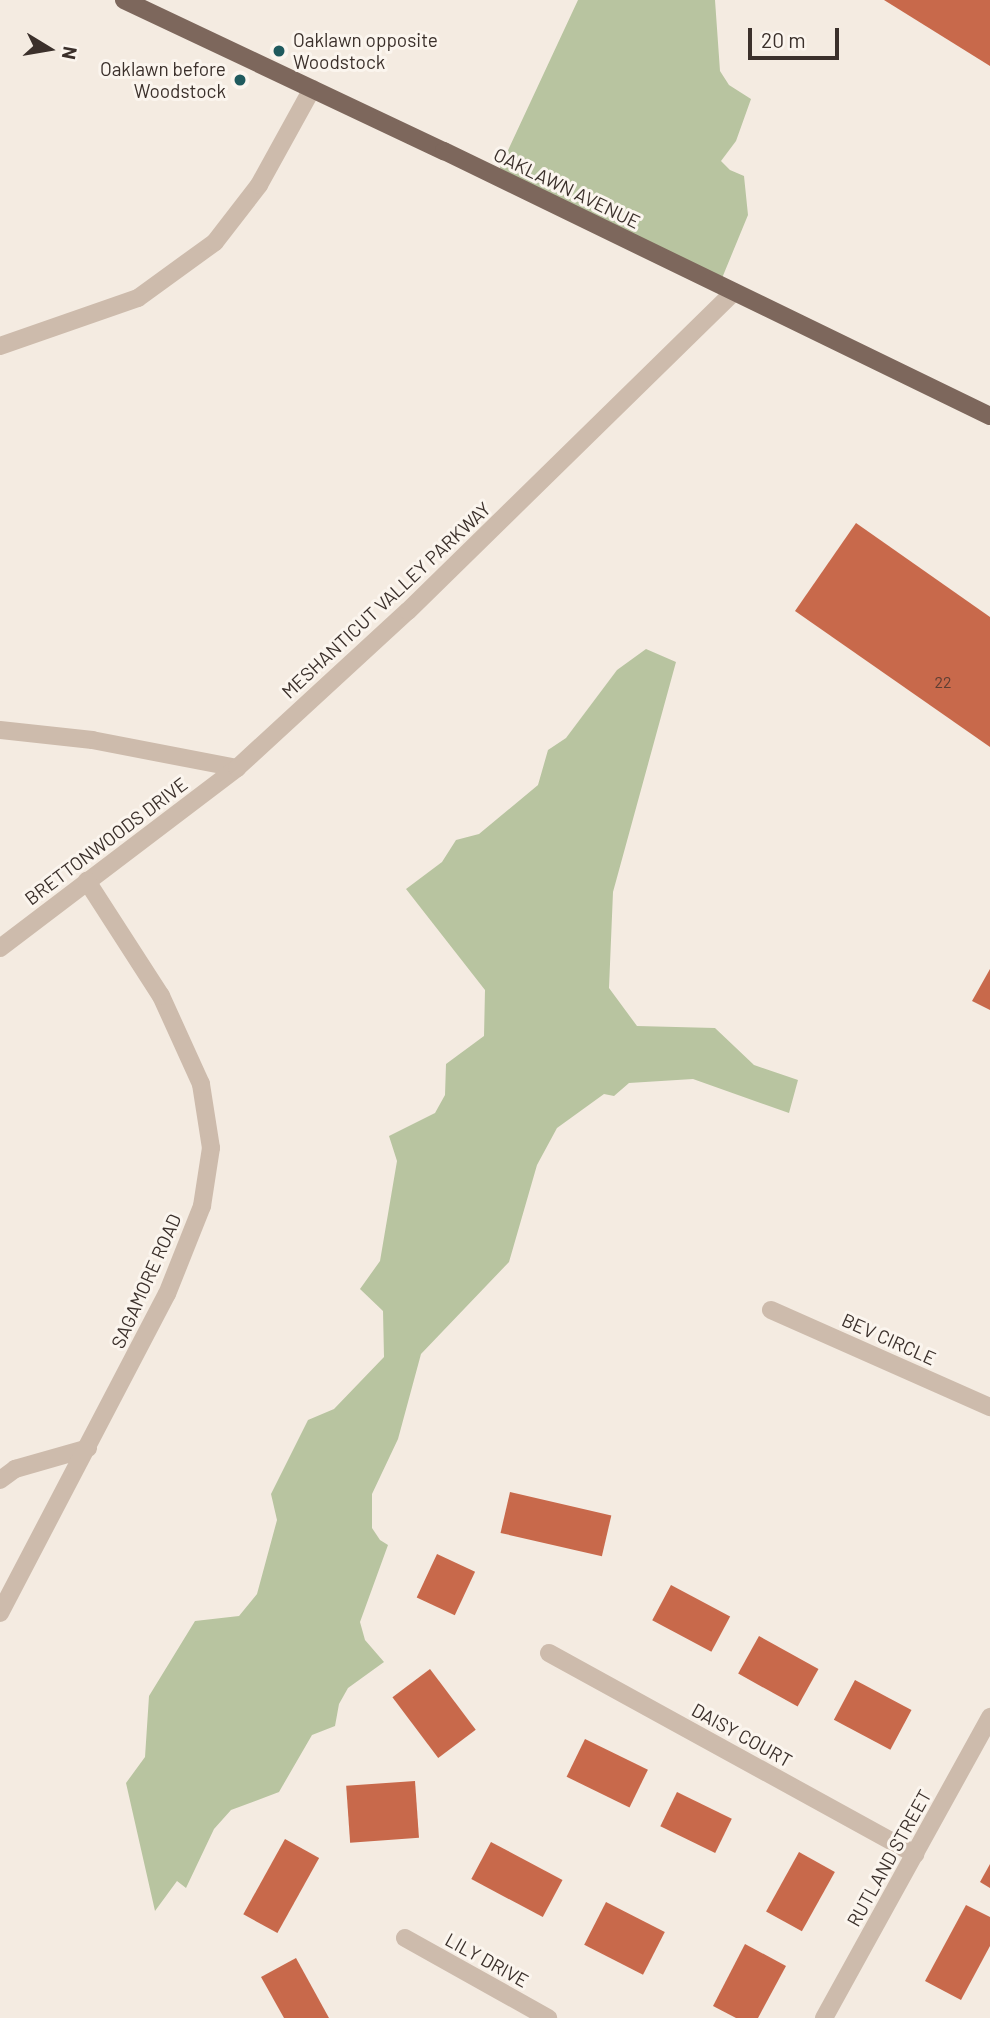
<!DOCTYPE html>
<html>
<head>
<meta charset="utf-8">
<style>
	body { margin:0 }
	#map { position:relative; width:990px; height:2018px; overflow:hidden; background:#f4ebe1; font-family:Barlow,sans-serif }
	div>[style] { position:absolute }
	.green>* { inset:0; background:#b8c4a0 }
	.building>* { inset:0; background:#c8694b; transform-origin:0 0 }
	.minor>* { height:18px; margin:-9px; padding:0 9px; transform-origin:9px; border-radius:9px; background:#cdbbac }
	.primary>* { height:18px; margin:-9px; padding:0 9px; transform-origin:9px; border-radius:9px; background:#7d675c }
	.dots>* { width:19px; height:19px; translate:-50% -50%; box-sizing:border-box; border:4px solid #fbf5ee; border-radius:50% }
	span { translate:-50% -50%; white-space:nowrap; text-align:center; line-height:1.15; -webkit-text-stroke:6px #fbf5ee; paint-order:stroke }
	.number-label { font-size:16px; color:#5e3e33 }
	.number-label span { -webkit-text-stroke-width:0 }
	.poi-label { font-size:19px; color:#3b302b }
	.left { translate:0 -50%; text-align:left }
	.right { translate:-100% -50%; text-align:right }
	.street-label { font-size:19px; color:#3b302b }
	.north { position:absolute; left:14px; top:14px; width:70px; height:70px; -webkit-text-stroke:5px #fbf5ee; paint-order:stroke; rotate:101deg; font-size:19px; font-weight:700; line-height:28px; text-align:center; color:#3b302b }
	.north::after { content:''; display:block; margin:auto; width:24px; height:32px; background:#3b302b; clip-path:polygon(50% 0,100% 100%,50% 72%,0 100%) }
	.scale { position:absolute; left:748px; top:28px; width:91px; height:32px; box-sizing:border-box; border:4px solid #3b302b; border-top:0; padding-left:9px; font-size:21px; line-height:24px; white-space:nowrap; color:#3b302b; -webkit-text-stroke:5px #fbf5ee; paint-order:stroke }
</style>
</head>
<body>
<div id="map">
	<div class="green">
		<div style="clip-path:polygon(578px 0,715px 0,720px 71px,729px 85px,751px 99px,736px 141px,721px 161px,730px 170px,744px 176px,748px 215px,720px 283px,497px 174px)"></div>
		<div style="clip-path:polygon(646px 649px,676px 662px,613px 892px,609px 988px,637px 1026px,715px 1028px,754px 1065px,798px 1080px,789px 1113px,693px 1079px,629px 1083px,614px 1096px,604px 1094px,557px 1128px,537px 1165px,509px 1262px,421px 1354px,398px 1439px,372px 1494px,372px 1528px,380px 1540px,388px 1545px,360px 1622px,365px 1640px,384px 1662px,348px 1688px,339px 1704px,335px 1726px,312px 1735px,279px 1792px,231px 1810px,214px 1829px,186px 1888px,177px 1881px,155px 1911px,126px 1783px,145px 1757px,149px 1696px,195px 1621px,239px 1616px,257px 1594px,277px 1520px,271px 1494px,308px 1420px,334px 1409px,384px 1357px,383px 1311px,360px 1289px,380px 1261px,397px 1161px,389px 1136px,435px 1113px,445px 1095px,446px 1064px,484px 1036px,485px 990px,406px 889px,442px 862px,456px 840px,479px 834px,538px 785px,548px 750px,566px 738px,617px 670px)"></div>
	</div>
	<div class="building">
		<div style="clip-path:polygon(884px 0,990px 0,990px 66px)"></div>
		<div style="clip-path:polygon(856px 523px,990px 617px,990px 747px,795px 611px)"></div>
		<div style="clip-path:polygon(990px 969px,990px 1010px,972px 1001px)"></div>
		<div style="left:510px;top:1492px;width:104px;height:42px;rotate:13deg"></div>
		<div style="left:437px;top:1554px;width:42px;height:48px;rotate:25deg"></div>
		<div style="left:671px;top:1585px;width:67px;height:40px;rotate:28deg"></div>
		<div style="left:759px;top:1636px;width:68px;height:43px;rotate:29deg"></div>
		<div style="left:430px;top:1669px;width:76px;height:47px;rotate:53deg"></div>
		<div style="left:855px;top:1680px;width:64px;height:45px;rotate:28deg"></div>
		<div style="left:585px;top:1739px;width:70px;height:42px;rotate:26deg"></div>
		<div style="left:415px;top:1781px;width:57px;height:69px;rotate:86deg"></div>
		<div style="left:677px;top:1792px;width:61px;height:38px;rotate:26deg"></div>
		<div style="left:285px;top:1839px;width:39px;height:86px;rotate:29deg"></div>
		<div style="left:491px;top:1842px;width:81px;height:42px;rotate:28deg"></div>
		<div style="left:799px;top:1852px;width:41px;height:68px;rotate:29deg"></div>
		<div style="clip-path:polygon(990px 1864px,990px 1888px,980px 1882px)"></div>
		<div style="left:606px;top:1902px;width:66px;height:48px;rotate:27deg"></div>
		<div style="clip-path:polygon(966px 1905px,990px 1917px,990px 1946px,961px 2000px,925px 1981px)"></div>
		<div style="clip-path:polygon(745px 1944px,786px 1966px,758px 2018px,736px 2018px,713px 2006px)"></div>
		<div style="clip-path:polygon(296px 1958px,329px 2018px,284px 2018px,261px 1977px)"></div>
	</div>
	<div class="minor">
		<div style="left:0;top:346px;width:146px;rotate:-19.2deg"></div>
		<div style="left:138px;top:298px;width:95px;rotate:-36deg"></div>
		<div style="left:215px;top:242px;width:72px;rotate:-52.3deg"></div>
		<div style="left:259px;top:185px;width:110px;rotate:-61.1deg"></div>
		<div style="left:0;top:730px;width:93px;rotate:6.2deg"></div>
		<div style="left:92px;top:740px;width:148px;rotate:10.9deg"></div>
		<div style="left:0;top:948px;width:298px;rotate:-37.2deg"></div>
		<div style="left:237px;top:768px;width:232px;rotate:-42.6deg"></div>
		<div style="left:408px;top:611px;width:456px;rotate:-44.4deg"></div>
		<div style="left:771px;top:1310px;width:240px;rotate:23.9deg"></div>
		<div style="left:0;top:1480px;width:19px;rotate:-36deg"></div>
		<div style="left:15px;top:1469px;width:76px;rotate:-16deg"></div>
		<div style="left:0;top:1613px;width:360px;rotate:-62.4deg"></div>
		<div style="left:167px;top:1294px;width:95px;rotate:-68.3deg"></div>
		<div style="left:202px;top:1206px;width:59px;rotate:-81.2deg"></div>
		<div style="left:211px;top:1148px;width:65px;rotate:-98.9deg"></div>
		<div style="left:201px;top:1084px;width:97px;rotate:-114.4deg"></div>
		<div style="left:161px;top:996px;width:137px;rotate:-122.8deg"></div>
		<div style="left:549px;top:1653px;width:418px;rotate:28.8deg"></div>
		<div style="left:405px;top:1938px;width:164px;rotate:29.2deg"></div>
		<div style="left:824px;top:2018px;width:344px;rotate:-61.1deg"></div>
	</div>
	<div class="primary">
		<div style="left:124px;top:0;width:354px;rotate:25.3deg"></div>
		<div style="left:444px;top:151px;width:607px;rotate:25.89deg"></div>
	</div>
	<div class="dots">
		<div style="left:279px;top:51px;background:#1f5a5e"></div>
		<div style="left:240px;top:80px;background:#1f5a5e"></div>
	</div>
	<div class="number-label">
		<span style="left:943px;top:682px">22</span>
	</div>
	<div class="poi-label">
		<span class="left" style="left:293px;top:51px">Oaklawn opposite<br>Woodstock</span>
		<span class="right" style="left:226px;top:80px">Oaklawn before<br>Woodstock</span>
	</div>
	<div class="street-label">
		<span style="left:567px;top:188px;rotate:26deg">OAKLAWN AVENUE</span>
		<span style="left:386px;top:600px;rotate:-43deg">MESHANTICUT VALLEY PARKWAY</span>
		<span style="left:106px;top:841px;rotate:-37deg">BRETTONWOODS DRIVE</span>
		<span style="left:146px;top:1281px;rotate:-66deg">SAGAMORE ROAD</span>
		<span style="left:889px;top:1339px;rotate:24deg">BEV CIRCLE</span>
		<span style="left:742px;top:1735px;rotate:29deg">DAISY COURT</span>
		<span style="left:889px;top:1858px;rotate:-61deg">RUTLAND STREET</span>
		<span style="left:487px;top:1960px;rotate:29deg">LILY DRIVE</span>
	</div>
	<div class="north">N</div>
	<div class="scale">20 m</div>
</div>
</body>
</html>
